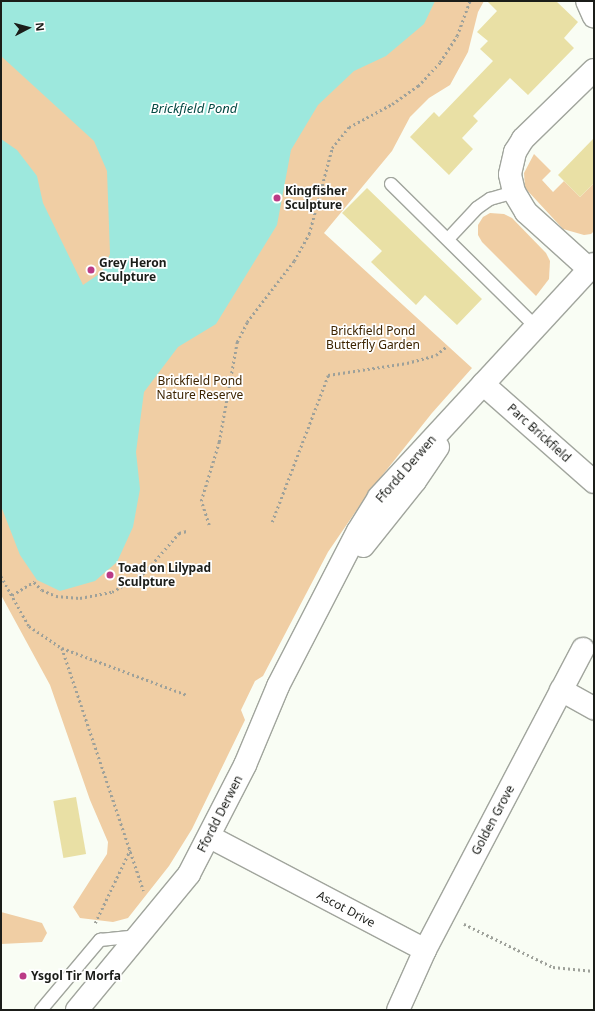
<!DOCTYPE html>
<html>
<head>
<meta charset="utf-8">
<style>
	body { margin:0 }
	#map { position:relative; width:595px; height:1011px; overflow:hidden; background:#f9fdf4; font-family:"Noto Sans",sans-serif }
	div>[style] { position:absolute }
	.green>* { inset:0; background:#f0cea4 }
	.water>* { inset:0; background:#9de8dd }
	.building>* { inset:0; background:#e9e0a5; transform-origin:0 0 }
	.path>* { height:2.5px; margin-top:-1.25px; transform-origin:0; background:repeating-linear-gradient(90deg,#9ea19a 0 2px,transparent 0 5px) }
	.roads { filter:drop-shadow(1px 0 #a1a59d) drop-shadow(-1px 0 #a1a59d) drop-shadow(0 1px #a1a59d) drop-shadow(0 -1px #a1a59d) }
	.lane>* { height:12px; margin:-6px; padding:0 6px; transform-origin:6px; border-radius:6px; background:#fff }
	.street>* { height:22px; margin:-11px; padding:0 11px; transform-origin:11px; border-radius:11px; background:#fff }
	.secondary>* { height:22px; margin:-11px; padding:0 11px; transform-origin:11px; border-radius:11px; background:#fff }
	.dots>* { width:11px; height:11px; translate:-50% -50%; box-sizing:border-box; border:2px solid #fff; border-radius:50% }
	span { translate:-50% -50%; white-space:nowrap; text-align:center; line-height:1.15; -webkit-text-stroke:3.5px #fff; paint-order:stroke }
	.poi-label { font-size:12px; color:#1b1d19; font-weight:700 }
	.left { translate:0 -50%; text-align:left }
	.park-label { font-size:12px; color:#3d2400 }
	.street-label { font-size:12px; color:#1b1d19 }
	.water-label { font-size:13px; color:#034a43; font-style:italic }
	.frame { position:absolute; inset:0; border:2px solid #1b1d19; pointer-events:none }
	.north { position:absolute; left:8px; top:8px; width:40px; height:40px; -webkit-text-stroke:3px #fff; paint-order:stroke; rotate:84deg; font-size:11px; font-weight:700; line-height:16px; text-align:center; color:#1b1d19 }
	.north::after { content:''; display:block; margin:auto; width:14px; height:18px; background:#1b1d19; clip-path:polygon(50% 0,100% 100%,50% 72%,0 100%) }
</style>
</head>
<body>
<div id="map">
	<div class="green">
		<div style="clip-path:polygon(1px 1px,484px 1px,478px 12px,468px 52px,450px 85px,429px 98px,410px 117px,392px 151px,324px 233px,472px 368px,432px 413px,369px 492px,328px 552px,263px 676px,255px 681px,241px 710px,245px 720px,192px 829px,169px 866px,128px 918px,113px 922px,80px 918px,73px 907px,107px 854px,108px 842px,90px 800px,50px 685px,1px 595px)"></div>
		<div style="clip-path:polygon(534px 154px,551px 171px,542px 180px,553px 192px,564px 181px,580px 197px,594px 183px,594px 231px,591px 234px,584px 235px,563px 229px,525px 188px,524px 173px)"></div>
		<div style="clip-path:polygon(490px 213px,504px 214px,512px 218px,546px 253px,550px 261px,549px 279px,536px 296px,482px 242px,478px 235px,478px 225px,483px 217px)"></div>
		<div style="clip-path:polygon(1px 912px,42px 923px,47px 933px,42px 942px,1px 944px)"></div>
	</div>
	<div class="water">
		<div style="clip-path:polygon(1px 1px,435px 1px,424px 24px,386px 56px,354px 71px,318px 105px,291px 150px,277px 225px,216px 324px,178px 347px,144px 392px,136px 452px,140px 489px,133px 527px,117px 562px,95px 581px,60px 591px,37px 580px,20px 555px,1px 506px,1px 139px,17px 150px,37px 176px,43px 203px,83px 285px,102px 272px,110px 254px,107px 171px,94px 141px,1px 56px)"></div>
	</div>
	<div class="building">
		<div style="clip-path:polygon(487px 1px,556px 1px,578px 22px,564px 38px,574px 48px,528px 95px,510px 78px,473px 116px,478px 121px,462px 138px,473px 149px,449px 175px,410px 137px,434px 112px,439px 117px,493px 61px,480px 49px,488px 41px,477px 32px,497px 11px)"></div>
		<div style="clip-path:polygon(594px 138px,594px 183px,580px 197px,558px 175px)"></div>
		<div style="clip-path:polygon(367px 188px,482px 299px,457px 325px,425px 295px,416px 305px,371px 262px,382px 251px,342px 213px)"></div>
		<div style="left:76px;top:797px;width:58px;height:23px;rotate:80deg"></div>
	</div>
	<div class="path">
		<div style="left:272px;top:522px;width:157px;rotate:-69.1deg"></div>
		<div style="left:328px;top:375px;width:80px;rotate:-8.6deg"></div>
		<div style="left:407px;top:363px;width:30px;rotate:-15deg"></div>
		<div style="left:436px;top:355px;width:14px;rotate:-39deg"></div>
		<div style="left:209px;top:525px;width:25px;rotate:-108deg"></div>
		<div style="left:201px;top:501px;width:62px;rotate:-73deg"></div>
		<div style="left:219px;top:442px;width:102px;rotate:-79.8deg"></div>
		<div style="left:237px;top:342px;width:22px;rotate:-63deg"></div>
		<div style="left:247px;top:322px;width:77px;rotate:-52.4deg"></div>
		<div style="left:294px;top:261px;width:31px;rotate:-61deg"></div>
		<div style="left:309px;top:234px;width:89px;rotate:-75deg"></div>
		<div style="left:332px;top:148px;width:27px;rotate:-51deg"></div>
		<div style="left:349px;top:127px;width:49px;rotate:-28.1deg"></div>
		<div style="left:392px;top:104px;width:32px;rotate:-35deg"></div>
		<div style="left:418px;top:86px;width:33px;rotate:-47deg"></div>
		<div style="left:440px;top:62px;width:31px;rotate:-57deg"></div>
		<div style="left:457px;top:36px;width:37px;rotate:-70deg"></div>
		<div style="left:1px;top:576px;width:57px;rotate:60.8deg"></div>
		<div style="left:29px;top:626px;width:40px;rotate:34deg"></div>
		<div style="left:62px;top:648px;width:256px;rotate:71.4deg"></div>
		<div style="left:12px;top:595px;width:26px;rotate:-31deg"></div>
		<div style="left:34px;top:582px;width:11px;rotate:45deg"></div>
		<div style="left:42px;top:590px;width:15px;rotate:23deg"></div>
		<div style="left:56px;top:596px;width:24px;rotate:5deg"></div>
		<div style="left:80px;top:598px;width:33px;rotate:-11deg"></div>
		<div style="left:112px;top:592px;width:39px;rotate:-31deg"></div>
		<div style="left:145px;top:572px;width:52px;rotate:-48.9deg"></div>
		<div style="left:179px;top:533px;width:8px;rotate:-14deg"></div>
		<div style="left:62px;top:648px;width:134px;rotate:20.6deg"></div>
		<div style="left:95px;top:923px;width:81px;rotate:-64.4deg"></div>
		<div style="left:464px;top:924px;width:99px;rotate:25.8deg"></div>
		<div style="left:553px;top:967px;width:41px;rotate:5.6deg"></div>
	</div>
	<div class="roads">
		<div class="lane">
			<div style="left:391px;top:184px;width:204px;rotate:44.6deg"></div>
			<div style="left:448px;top:239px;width:42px;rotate:-46.9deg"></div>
			<div style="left:477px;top:208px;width:16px;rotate:-35deg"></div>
			<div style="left:490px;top:199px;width:25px;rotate:-16deg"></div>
			<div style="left:41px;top:1010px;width:92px;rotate:-49.9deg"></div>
			<div style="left:100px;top:940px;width:39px;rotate:-6deg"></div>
		</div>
		<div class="street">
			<div style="left:587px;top:1px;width:17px;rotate:66deg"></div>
			<div style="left:589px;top:269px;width:85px;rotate:-137.9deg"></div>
			<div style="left:526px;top:212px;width:23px;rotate:-121deg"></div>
			<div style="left:514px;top:192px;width:18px;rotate:-103deg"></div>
			<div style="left:510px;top:174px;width:23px;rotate:-77deg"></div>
			<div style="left:515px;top:152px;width:15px;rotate:-58deg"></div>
			<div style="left:523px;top:139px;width:99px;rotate:-44.2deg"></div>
			<div style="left:483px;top:384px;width:148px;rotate:41.4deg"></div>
			<div style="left:561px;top:690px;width:38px;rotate:29deg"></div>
			<div style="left:210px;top:837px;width:243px;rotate:27.7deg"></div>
			<div style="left:425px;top:950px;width:66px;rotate:114.2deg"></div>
			<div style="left:425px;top:950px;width:340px;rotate:-62.3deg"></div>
		</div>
		<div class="secondary">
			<div style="left:363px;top:546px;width:83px;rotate:-51.3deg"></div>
			<div style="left:415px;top:481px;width:41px;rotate:-55.9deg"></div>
			<div style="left:77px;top:1010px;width:176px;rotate:-50.5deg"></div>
			<div style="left:189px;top:874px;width:123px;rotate:-62.8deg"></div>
			<div style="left:245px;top:765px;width:86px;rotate:-67.3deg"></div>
			<div style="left:278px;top:686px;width:174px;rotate:-62.7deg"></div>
			<div style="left:358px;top:531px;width:40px;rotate:-58deg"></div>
			<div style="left:379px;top:497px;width:317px;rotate:-47.3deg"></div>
		</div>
	</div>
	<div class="dots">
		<div style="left:277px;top:198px;background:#bb3b86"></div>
		<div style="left:91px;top:270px;background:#bb3b86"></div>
		<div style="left:110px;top:575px;background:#bb3b86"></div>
		<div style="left:23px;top:976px;background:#bb3b86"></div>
	</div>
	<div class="poi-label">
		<span class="left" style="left:285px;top:198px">Kingfisher<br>Sculpture</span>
		<span class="left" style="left:99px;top:270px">Grey Heron<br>Sculpture</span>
		<span class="left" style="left:118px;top:575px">Toad on Lilypad<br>Sculpture</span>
		<span class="left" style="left:31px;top:976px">Ysgol Tir Morfa</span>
	</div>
	<div class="park-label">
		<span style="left:373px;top:338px">Brickfield Pond<br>Butterfly Garden</span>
		<span style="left:200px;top:388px">Brickfield Pond<br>Nature Reserve</span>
	</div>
	<div class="street-label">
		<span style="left:539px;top:433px;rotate:42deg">Parc Brickfield</span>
		<span style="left:406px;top:469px;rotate:-49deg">Ffordd Derwen</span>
		<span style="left:220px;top:814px;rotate:-63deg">Ffordd Derwen</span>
		<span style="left:493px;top:820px;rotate:-62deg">Golden Grove</span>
		<span style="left:346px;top:909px;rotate:28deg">Ascot Drive</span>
	</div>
	<div class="water-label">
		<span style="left:194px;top:108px">Brickfield Pond</span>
	</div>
	<div class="frame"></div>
	<div class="north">N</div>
</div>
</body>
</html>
